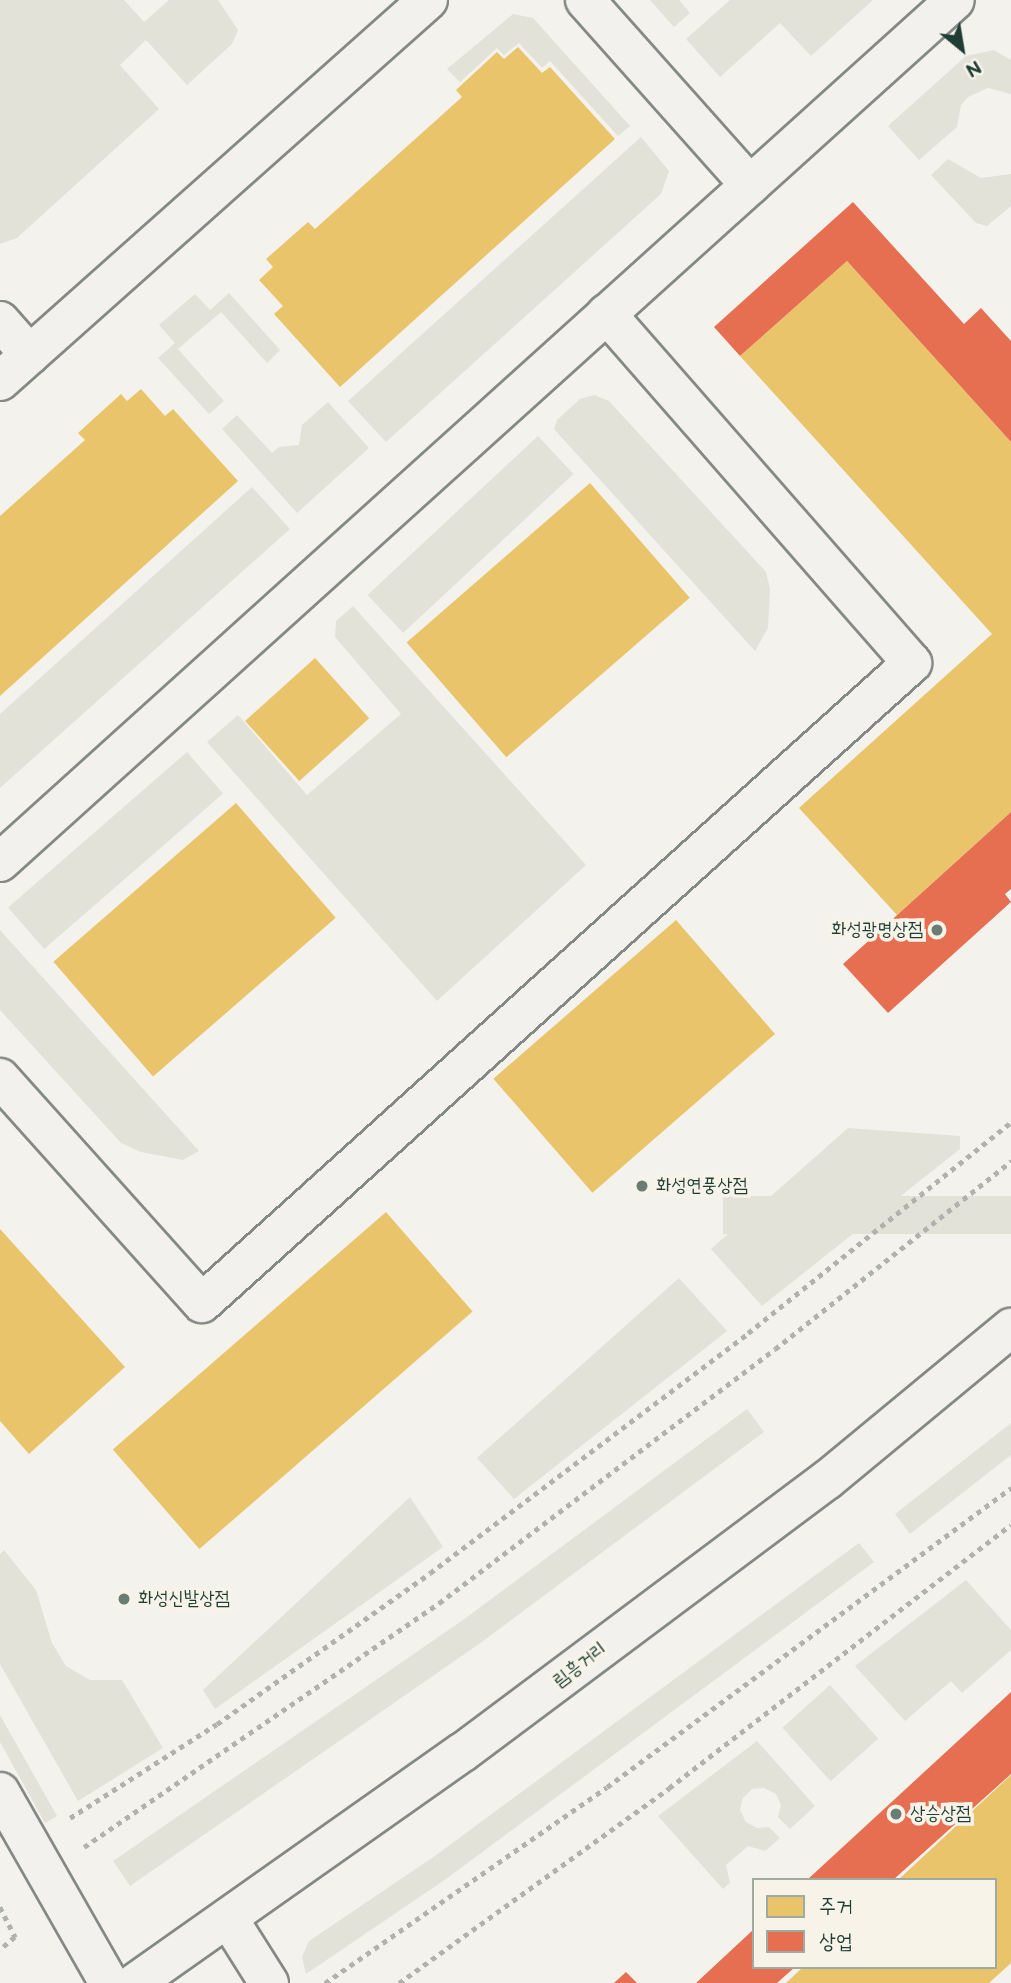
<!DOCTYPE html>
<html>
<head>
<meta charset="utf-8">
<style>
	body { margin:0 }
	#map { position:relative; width:1011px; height:1983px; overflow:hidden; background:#f4f2ec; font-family:"Balsamiq Sans","Poor Story",sans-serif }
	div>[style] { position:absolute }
	.green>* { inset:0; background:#e2e2d9; transform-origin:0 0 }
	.homes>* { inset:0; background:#e9c46a; transform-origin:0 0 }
	.shops>* { inset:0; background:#e76f51 }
	.path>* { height:4.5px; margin-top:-2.25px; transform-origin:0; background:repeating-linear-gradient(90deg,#b0b2ae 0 5px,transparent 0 10px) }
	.roads { filter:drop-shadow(2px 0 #848985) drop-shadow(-2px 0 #848985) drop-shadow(0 2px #848985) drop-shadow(0 -2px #848985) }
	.minor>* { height:38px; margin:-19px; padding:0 19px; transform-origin:19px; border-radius:19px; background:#f2f1ed }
	.primary>* { height:38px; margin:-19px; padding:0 19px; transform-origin:19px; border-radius:19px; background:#f2f1ed }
	.dots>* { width:19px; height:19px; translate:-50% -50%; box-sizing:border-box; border:4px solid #f7f3e8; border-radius:50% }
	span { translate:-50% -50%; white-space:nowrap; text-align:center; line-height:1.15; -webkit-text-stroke:7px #f7f3e8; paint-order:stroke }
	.poi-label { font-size:19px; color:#1f3d34 }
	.right { translate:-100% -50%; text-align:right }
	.left { translate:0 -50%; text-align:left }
	.street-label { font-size:19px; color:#1f3d34 }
	.legend { position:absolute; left:752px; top:1878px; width:245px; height:91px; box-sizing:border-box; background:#f7f3e8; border:2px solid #a1aaa0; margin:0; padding:9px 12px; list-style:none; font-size:21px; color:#1f3d34 }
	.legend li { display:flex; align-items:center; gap:14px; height:35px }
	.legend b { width:35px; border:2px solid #a1aaa0 }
	.north { position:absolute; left:927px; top:14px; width:70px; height:70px; -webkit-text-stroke:5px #f7f3e8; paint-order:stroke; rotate:150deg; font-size:19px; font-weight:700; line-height:28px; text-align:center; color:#1f3d34 }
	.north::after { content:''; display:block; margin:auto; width:24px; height:32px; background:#1f3d34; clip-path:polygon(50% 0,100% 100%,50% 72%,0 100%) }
</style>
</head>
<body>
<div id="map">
	<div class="green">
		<div style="clip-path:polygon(0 0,124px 0,144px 22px,169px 0,218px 0,238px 30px,232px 44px,187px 85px,146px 40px,120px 65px,159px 109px,17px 238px,0 244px)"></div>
		<div style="clip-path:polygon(650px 0,679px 0,690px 13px,674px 27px)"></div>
		<div style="clip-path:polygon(730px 0,873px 0,811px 56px,780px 23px,720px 77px,686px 39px)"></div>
		<div style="clip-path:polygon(513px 14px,533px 18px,630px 126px,618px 136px,550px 61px,542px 68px,519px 43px,504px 55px,497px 48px,460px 82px,447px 69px)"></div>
		<div style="clip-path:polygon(994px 50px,1011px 60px,1011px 94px,988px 88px,968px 97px,961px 105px,957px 127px,919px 160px,888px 126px,966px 56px)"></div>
		<div style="clip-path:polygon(641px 137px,669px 171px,661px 194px,386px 442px,348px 401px)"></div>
		<div style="clip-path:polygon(948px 159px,981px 178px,1011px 174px,1011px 206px,987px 226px,976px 223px,931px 175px)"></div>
		<div style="clip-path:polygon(229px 293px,280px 350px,267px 363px,221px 312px,178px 349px,224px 401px,209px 414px,158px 358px,175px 343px,159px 325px,195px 294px,210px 310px)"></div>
		<div style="clip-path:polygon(594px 395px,609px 401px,766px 572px,770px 589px,768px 628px,755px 651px,554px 429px,557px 420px,580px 399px)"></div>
		<div style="clip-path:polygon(328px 402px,369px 448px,297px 513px,222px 429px,237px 415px,272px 453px,279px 447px,299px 445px,302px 425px)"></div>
		<div style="left:538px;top:436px;width:52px;height:233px;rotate:47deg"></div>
		<div style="clip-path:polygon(252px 487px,290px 529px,0 788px,0 714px)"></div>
		<div style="clip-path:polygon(353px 606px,586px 865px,437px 1001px,207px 742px,238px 715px,307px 795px,401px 714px,335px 637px,336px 621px)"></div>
		<div style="left:187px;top:752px;width:55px;height:237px;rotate:49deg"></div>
		<div style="clip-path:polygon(0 930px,199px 1151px,183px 1160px,141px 1152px,121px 1143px,0 1010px)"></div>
		<div style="clip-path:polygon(848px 1128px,960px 1136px,960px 1149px,762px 1306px,711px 1249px)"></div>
		<div style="left:1011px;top:1196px;width:38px;height:288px;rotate:90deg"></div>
		<div style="clip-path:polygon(679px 1278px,727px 1331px,514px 1499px,477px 1458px)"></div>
		<div style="clip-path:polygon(747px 1409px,764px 1432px,479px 1644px,130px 1886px,113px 1861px,463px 1620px)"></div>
		<div style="clip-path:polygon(1011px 1423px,1011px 1455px,910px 1534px,895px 1514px)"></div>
		<div style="clip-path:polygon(410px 1497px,443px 1547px,215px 1709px,203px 1690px)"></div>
		<div style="clip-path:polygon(859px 1543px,874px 1562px,446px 1879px,306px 1974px,302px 1957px,309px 1941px,432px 1858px)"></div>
		<div style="clip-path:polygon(4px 1550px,36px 1590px,52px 1643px,66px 1666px,90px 1680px,122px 1680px,163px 1748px,78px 1801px,0 1664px,0 1554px)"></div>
		<div style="clip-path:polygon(966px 1580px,1011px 1630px,1011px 1650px,962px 1693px,951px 1681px,905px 1721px,855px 1666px)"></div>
		<div style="left:830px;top:1685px;width:72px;height:64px;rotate:48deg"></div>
		<div style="clip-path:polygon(0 1715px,57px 1816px,45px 1823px,0 1742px)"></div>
		<div style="clip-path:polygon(757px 1741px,815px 1806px,790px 1829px,778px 1817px,781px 1805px,776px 1794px,764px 1788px,752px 1789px,743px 1798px,740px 1810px,746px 1822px,757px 1828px,769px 1827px,780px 1838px,765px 1851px,748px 1846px,726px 1865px,730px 1883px,723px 1889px,658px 1816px)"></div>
	</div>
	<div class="homes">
		<div style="clip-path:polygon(518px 47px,542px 73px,550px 67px,615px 139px,340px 387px,274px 314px,283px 306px,259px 280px,273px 267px,266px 259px,308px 222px,315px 229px,462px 97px,456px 90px,497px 52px,504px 59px)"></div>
		<div style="clip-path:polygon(847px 261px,1011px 442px,1011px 812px,897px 915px,799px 808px,992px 634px,740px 356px)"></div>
		<div style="clip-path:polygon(141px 389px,165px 416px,173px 409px,238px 481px,0 696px,0 516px,85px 440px,78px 433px,121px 394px,127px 401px)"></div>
		<div style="left:590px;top:483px;width:152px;height:243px;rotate:49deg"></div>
		<div style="left:315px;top:658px;width:81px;height:94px;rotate:48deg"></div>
		<div style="left:236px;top:803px;width:152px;height:242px;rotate:49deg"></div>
		<div style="left:676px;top:920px;width:151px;height:242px;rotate:49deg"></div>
		<div style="left:386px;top:1212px;width:132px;height:362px;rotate:49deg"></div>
		<div style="clip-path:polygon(0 1229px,125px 1367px,29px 1454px,0 1421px)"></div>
		<div style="clip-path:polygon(1011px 1775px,1011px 1963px,989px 1983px,786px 1983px,803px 1967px,995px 1967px,995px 1880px,898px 1880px)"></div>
	</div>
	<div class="shops">
		<div style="clip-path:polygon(853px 202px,964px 324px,981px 308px,1011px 341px,1011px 442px,847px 261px,740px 356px,714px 327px)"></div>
		<div style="clip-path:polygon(1011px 812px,1011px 889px,1005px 894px,1011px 902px,888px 1013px,843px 964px)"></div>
		<div style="clip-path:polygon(1011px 1692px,1011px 1774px,893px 1880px,807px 1880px)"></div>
		<div style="clip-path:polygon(754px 1929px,754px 1967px,795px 1967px,777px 1983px,696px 1983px)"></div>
		<div style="clip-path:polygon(626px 1972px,637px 1983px,614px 1983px)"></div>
	</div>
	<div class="path">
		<div style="left:70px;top:1818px;width:174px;rotate:-32.6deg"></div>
		<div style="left:217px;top:1724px;width:261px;rotate:-35.3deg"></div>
		<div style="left:430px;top:1573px;width:398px;rotate:-37deg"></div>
		<div style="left:748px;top:1333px;width:337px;rotate:-38.7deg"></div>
		<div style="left:84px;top:1847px;width:431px;rotate:-34.5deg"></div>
		<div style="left:439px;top:1603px;width:421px;rotate:-37.1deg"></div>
		<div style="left:775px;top:1349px;width:302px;rotate:-38.5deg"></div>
		<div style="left:0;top:1907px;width:34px;rotate:63deg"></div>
		<div style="left:15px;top:1937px;width:20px;rotate:139deg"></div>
		<div style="left:325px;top:1983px;width:343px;rotate:-34.8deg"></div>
		<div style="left:607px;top:1787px;width:503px;rotate:-36.51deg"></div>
		<div style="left:399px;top:1983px;width:333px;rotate:-35.8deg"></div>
		<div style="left:669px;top:1788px;width:431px;rotate:-37.6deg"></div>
	</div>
	<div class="roads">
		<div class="minor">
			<div style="left:585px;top:0;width:248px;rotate:48.3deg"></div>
			<div style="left:0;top:321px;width:45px;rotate:48.6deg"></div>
			<div style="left:0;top:381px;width:573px;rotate:-41.68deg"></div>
			<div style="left:0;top:862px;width:1286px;rotate:-42.07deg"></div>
			<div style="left:0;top:1078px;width:302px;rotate:48.1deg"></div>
			<div style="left:202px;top:1303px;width:956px;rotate:-42.03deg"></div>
			<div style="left:912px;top:663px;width:464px;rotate:-131.2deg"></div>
			<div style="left:0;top:1792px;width:220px;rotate:60.3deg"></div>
			<div style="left:228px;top:1918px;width:77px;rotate:57.8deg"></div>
		</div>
		<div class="primary">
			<div style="left:135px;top:1983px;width:401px;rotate:-35.2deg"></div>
			<div style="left:463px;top:1752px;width:454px;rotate:-36.8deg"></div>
			<div style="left:827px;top:1480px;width:239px;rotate:-39.6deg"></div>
		</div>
	</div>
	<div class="dots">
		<div style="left:937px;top:930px;background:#6a7c74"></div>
		<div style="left:642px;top:1186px;background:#6a7c74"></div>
		<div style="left:124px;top:1599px;background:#6a7c74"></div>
		<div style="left:896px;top:1814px;background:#6a7c74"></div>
	</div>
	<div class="poi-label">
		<span class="right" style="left:923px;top:930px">화성광명상점</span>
		<span class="left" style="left:656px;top:1186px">화성연풍상점</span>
		<span class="left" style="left:138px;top:1599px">화성신발상점</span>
		<span class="left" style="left:910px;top:1814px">상승상점</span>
	</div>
	<div class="street-label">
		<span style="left:580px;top:1665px;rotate:-37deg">림흥거리</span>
	</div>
	<ul class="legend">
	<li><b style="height:19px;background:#e9c46a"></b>주거</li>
	<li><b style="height:19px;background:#e76f51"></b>상업</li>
	</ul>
	<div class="north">N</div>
</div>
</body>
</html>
